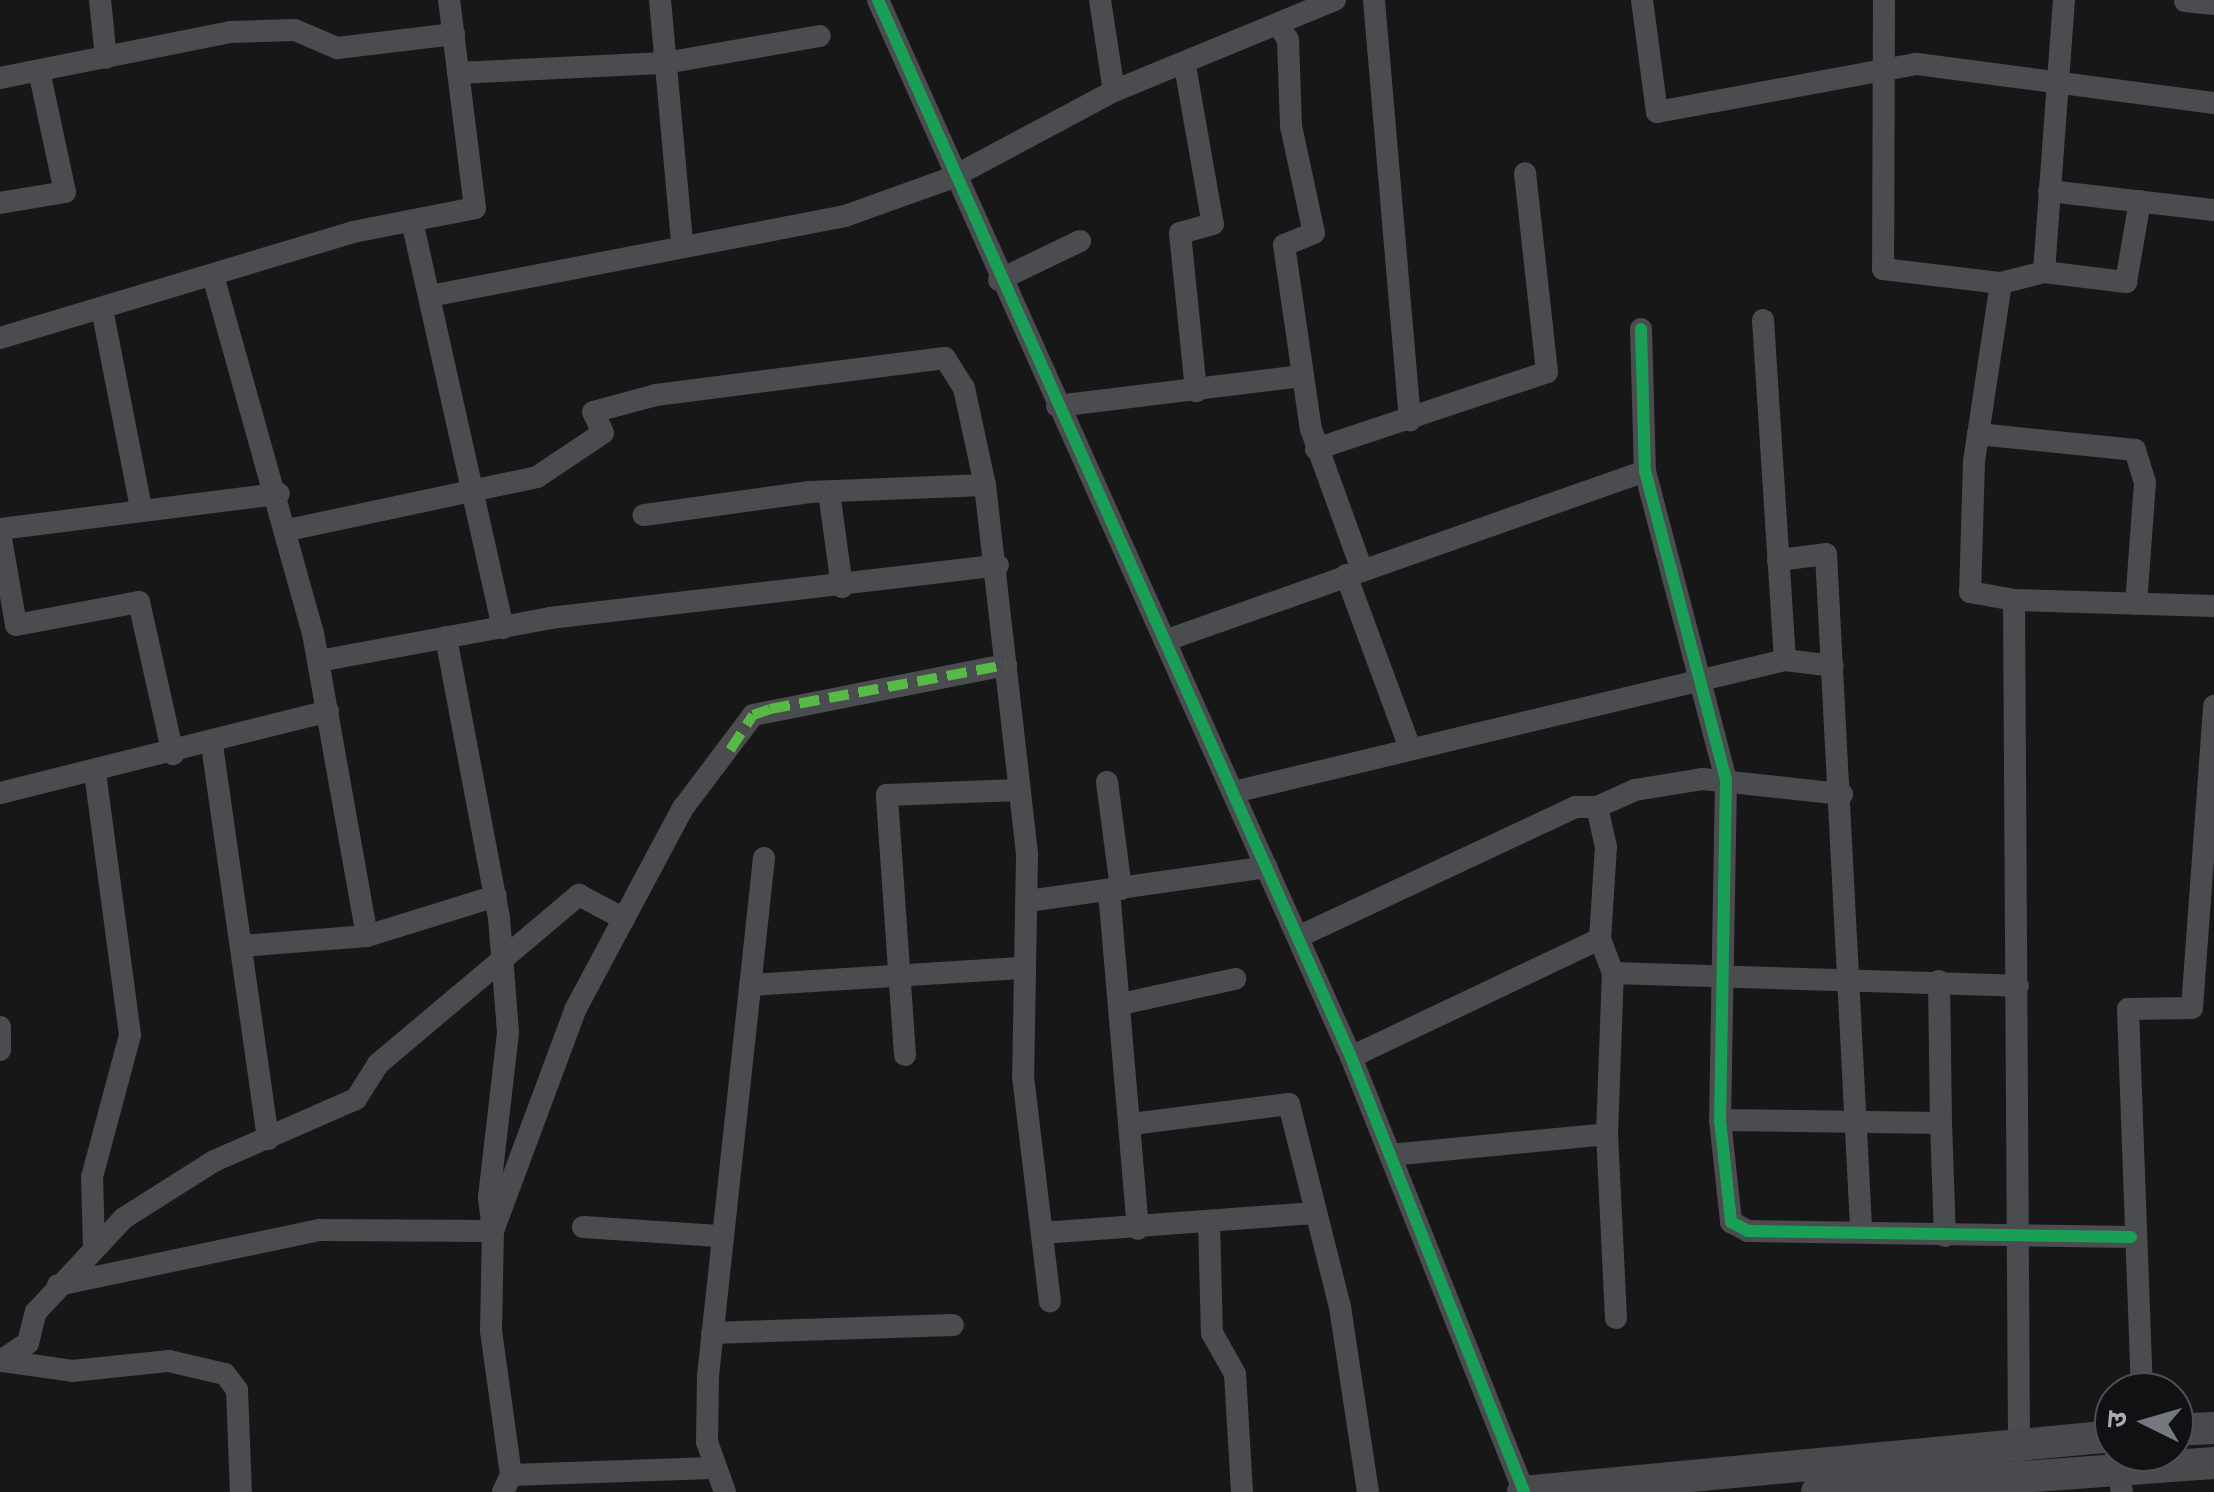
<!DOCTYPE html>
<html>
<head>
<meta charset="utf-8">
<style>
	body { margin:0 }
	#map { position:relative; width:2214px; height:1492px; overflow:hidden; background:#171717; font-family:Cabin,"Noto Sans Devanagari",sans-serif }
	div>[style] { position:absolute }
	.street>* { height:22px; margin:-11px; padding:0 11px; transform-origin:11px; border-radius:11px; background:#4b4c50 }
	.secondary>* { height:32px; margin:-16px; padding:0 16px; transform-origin:16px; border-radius:16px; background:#4a4a4e }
	.quiet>* { height:10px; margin-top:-5px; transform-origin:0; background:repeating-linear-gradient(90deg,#58b947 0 20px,transparent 0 30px) }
	.cycleway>* { height:12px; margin:-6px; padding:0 6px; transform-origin:6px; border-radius:6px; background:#1a9f57 }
	span { translate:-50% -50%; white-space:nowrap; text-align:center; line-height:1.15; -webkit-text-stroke:8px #111113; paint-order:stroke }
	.north { position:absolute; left:2094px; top:1372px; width:100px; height:100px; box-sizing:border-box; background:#111113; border:2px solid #4d4f55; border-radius:50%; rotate:275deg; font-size:28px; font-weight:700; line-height:40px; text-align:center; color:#a8adb8 }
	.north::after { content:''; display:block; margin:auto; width:35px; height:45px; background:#757880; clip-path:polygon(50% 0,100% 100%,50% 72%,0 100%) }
</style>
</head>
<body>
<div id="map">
	<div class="street">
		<div style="left:100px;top:0;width:58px;rotate:84.1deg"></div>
		<div style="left:660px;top:0;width:244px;rotate:84.8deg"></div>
		<div style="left:878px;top:0;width:1158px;rotate:65.89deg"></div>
		<div style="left:1351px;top:1057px;width:468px;rotate:68.3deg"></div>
		<div style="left:1100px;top:0;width:92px;rotate:81.3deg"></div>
		<div style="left:1374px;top:0;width:422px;rotate:85.1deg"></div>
		<div style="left:1642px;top:0;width:113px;rotate:82.4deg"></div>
		<div style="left:1657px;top:112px;width:264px;rotate:-10.5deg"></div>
		<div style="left:1917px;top:64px;width:300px;rotate:7.5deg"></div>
		<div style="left:1884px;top:0;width:269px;rotate:90.2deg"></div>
		<div style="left:1883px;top:269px;width:119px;rotate:6.8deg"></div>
		<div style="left:2001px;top:283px;width:44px;rotate:-14.3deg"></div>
		<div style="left:2044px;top:272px;width:83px;rotate:7deg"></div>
		<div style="left:2126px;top:282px;width:82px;rotate:-80.2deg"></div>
		<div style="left:2185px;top:1px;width:29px;rotate:6deg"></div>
		<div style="left:1278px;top:24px;width:19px;rotate:58deg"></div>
		<div style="left:1288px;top:40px;width:86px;rotate:88deg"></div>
		<div style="left:1291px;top:126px;width:109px;rotate:77.9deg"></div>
		<div style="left:1314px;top:233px;width:32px;rotate:158deg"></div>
		<div style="left:1284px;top:245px;width:186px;rotate:81.7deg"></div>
		<div style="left:1311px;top:429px;width:150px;rotate:70.1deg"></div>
		<div style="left:1185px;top:66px;width:160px;rotate:80deg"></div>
		<div style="left:1213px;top:224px;width:34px;rotate:165deg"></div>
		<div style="left:1180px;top:233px;width:159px;rotate:84.2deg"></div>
		<div style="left:458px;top:73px;width:207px;rotate:-2.8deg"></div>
		<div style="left:665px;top:63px;width:157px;rotate:-9.9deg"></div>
		<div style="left:0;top:78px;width:235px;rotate:-11.3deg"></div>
		<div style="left:230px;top:32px;width:65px;rotate:-1.8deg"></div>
		<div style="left:295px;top:30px;width:46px;rotate:23.2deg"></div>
		<div style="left:337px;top:48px;width:118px;rotate:-6.8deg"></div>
		<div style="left:2049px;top:191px;width:166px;rotate:6.6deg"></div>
		<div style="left:0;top:203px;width:66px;rotate:-9.6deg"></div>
		<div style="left:65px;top:192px;width:124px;rotate:-102.1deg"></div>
		<div style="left:412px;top:221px;width:417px;rotate:77.4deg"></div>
		<div style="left:2044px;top:272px;width:273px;rotate:-85.8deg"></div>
		<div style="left:214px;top:279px;width:368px;rotate:74.4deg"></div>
		<div style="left:313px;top:633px;width:308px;rotate:79.9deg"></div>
		<div style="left:999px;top:280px;width:90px;rotate:-25.7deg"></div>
		<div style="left:2001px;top:283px;width:180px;rotate:98.6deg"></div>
		<div style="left:1974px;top:461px;width:131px;rotate:91.7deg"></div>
		<div style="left:1970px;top:592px;width:45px;rotate:10.3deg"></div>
		<div style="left:2014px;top:600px;width:844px;rotate:89.66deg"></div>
		<div style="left:430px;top:296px;width:423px;rotate:-10.9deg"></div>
		<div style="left:845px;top:216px;width:113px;rotate:-19.7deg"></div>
		<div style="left:951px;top:178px;width:185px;rotate:-28.1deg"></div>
		<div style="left:1114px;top:91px;width:239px;rotate:-22.4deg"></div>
		<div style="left:102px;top:309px;width:203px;rotate:78.9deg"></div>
		<div style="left:1763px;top:320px;width:341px;rotate:86.3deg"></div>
		<div style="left:1641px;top:329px;width:142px;rotate:88.4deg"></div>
		<div style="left:1645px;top:471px;width:319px;rotate:75.3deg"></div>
		<div style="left:1726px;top:780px;width:340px;rotate:91deg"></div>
		<div style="left:1720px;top:1120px;width:103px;rotate:83.8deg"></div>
		<div style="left:1731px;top:1222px;width:19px;rotate:28deg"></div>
		<div style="left:1748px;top:1231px;width:383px;rotate:0.9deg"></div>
		<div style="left:0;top:338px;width:369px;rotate:-16.7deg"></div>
		<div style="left:353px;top:232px;width:124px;rotate:-11.1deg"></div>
		<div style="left:475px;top:208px;width:210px;rotate:-97.1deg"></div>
		<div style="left:1057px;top:406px;width:248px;rotate:-7deg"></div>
		<div style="left:1978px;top:434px;width:158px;rotate:5.8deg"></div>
		<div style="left:2135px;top:450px;width:34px;rotate:73deg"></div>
		<div style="left:2145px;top:482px;width:122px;rotate:94.2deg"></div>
		<div style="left:1316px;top:449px;width:243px;rotate:-18.4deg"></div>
		<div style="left:1547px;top:372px;width:200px;rotate:-96.3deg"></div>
		<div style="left:985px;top:485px;width:372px;rotate:83.5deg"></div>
		<div style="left:1027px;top:855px;width:221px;rotate:91deg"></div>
		<div style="left:1023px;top:1076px;width:227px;rotate:83.2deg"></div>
		<div style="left:829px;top:492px;width:96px;rotate:82.2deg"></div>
		<div style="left:0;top:529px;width:281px;rotate:-7.2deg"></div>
		<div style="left:288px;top:530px;width:255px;rotate:-12deg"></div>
		<div style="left:537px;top:477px;width:79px;rotate:-33.7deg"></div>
		<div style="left:603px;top:433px;width:23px;rotate:-115deg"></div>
		<div style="left:593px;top:412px;width:65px;rotate:-15.1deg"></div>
		<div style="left:656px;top:395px;width:291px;rotate:-7.3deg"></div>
		<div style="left:945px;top:358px;width:36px;rotate:58deg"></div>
		<div style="left:964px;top:388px;width:99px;rotate:77.8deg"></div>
		<div style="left:985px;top:485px;width:175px;rotate:177.7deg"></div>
		<div style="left:810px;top:492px;width:168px;rotate:172.1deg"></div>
		<div style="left:0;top:533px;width:93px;rotate:80.1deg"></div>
		<div style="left:16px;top:625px;width:125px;rotate:-10.6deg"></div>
		<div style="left:139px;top:602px;width:156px;rotate:77.4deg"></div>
		<div style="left:1778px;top:560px;width:48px;rotate:-7.1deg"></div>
		<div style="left:1826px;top:554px;width:673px;rotate:87.02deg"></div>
		<div style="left:1346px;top:575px;width:184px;rotate:69.7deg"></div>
		<div style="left:2014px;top:600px;width:200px;rotate:1.7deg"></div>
		<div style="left:1167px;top:640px;width:507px;rotate:-19.47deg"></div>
		<div style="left:319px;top:661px;width:235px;rotate:-10.5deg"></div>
		<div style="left:550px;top:618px;width:451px;rotate:-6.7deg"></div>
		<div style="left:212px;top:745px;width:398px;rotate:81.9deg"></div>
		<div style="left:1107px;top:782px;width:108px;rotate:82.5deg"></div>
		<div style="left:1234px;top:792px;width:567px;rotate:-13.47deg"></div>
		<div style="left:1785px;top:660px;width:48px;rotate:7.1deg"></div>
		<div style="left:0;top:793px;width:338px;rotate:-14deg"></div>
		<div style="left:1109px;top:891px;width:339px;rotate:85.1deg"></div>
		<div style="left:1028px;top:901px;width:241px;rotate:-8.1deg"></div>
		<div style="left:1298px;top:937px;width:307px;rotate:-25.1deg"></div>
		<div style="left:1576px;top:807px;width:21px"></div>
		<div style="left:242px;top:946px;width:125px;rotate:-4.6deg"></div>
		<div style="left:367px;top:936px;width:135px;rotate:-17.2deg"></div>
		<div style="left:1613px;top:973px;width:405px;rotate:1.8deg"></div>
		<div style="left:750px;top:985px;width:271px;rotate:-3.6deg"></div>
		<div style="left:1121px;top:1004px;width:117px;rotate:-12.4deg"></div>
		<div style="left:0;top:1027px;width:23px;rotate:90deg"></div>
		<div style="left:905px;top:1055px;width:261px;rotate:-94deg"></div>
		<div style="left:887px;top:795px;width:132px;rotate:-2.2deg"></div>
		<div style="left:1351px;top:1057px;width:276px;rotate:-25.4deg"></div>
		<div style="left:1720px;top:1120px;width:221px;rotate:0.8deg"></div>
		<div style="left:1941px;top:1123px;width:142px;rotate:-90.8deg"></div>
		<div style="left:1941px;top:1123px;width:113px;rotate:88deg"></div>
		<div style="left:1132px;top:1124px;width:158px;rotate:-7.3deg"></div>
		<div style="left:1289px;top:1104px;width:209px;rotate:75.9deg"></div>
		<div style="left:1340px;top:1307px;width:187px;rotate:81.4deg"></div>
		<div style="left:1390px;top:1155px;width:218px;rotate:-5.5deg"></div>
		<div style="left:1209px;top:1221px;width:112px;rotate:88.5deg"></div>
		<div style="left:1212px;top:1333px;width:47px;rotate:60.7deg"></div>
		<div style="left:1235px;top:1374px;width:118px;rotate:86.6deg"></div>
		<div style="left:583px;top:1227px;width:136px;rotate:3.8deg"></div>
		<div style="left:1042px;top:1233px;width:273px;rotate:-4.2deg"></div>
		<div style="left:94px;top:1245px;width:68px;rotate:-91.7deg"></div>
		<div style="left:92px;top:1177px;width:147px;rotate:-75deg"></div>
		<div style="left:130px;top:1035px;width:264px;rotate:-97.6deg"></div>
		<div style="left:58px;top:1285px;width:268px;rotate:-11.9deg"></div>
		<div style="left:320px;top:1230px;width:173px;rotate:0.3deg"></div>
		<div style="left:493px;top:1231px;width:34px;rotate:-97deg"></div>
		<div style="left:489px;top:1197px;width:166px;rotate:-83.4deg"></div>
		<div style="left:508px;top:1032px;width:114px;rotate:-94.5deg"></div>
		<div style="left:499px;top:918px;width:286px;rotate:-100.7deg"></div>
		<div style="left:1616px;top:1318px;width:184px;rotate:-92.8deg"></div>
		<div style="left:1607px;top:1134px;width:161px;rotate:-87.9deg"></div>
		<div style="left:1613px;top:973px;width:36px;rotate:-111deg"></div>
		<div style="left:1600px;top:939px;width:92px;rotate:-86.3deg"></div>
		<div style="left:1606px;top:847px;width:41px;rotate:-102.7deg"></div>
		<div style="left:1597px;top:807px;width:42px;rotate:-24.1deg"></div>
		<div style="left:1635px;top:790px;width:69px;rotate:-9.2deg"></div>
		<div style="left:1703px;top:779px;width:140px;rotate:6.2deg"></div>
		<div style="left:712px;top:1333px;width:241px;rotate:-1.9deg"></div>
		<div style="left:0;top:1361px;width:33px;rotate:-33deg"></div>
		<div style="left:28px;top:1343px;width:32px;rotate:-76deg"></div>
		<div style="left:36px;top:1312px;width:129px;rotate:-46.9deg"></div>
		<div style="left:124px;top:1218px;width:107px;rotate:-32.3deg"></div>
		<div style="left:214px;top:1161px;width:155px;rotate:-23.6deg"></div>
		<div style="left:356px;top:1099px;width:41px;rotate:-57.8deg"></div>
		<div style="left:378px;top:1064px;width:263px;rotate:-40.1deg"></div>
		<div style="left:579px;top:895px;width:51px;rotate:28.1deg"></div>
		<div style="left:3px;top:1361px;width:70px;rotate:8.2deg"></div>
		<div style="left:72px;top:1371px;width:98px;rotate:-5.9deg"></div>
		<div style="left:169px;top:1361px;width:57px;rotate:13.1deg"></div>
		<div style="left:225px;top:1374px;width:20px;rotate:53deg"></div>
		<div style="left:237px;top:1390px;width:102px;rotate:87.8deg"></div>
		<div style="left:2142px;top:1392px;width:383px;rotate:-92.1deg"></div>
		<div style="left:2128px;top:1009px;width:64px;rotate:-0.9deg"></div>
		<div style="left:2192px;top:1008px;width:303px;rotate:-85.8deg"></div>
		<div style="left:2116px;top:1455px;width:37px;rotate:81deg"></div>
		<div style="left:511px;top:1475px;width:201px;rotate:-2deg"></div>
		<div style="left:503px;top:1492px;width:19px;rotate:-65deg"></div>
		<div style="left:511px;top:1475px;width:145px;rotate:-97.9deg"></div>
		<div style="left:491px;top:1331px;width:100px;rotate:-88.9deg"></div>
		<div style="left:493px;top:1231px;width:236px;rotate:-69.6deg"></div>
		<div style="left:575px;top:1010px;width:229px;rotate:-61.9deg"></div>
		<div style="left:683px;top:808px;width:116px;rotate:-53deg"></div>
		<div style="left:753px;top:715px;width:258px;rotate:-11.2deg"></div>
		<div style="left:725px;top:1492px;width:53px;rotate:-109.8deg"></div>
		<div style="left:707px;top:1442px;width:66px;rotate:-89.1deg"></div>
		<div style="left:708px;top:1376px;width:521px;rotate:-83.83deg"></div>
	</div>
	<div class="secondary">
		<div style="left:2174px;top:1430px;width:40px;rotate:-2.9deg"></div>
		<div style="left:1523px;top:1492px;width:594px;rotate:-5.41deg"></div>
		<div style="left:1817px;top:1492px;width:398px;rotate:-4.2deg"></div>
	</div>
	<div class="quiet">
		<div style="left:730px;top:750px;width:42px;rotate:-56.7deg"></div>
		<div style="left:753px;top:715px;width:18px;rotate:-19deg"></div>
		<div style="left:770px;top:709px;width:240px;rotate:-10.6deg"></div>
	</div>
	<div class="cycleway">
		<div style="left:878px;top:0;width:1158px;rotate:65.89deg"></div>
		<div style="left:1351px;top:1057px;width:468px;rotate:68.3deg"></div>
		<div style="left:1641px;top:329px;width:142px;rotate:88.4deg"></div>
		<div style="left:1645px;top:471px;width:319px;rotate:75.3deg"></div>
		<div style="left:1726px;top:780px;width:340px;rotate:91deg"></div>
		<div style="left:1720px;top:1120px;width:103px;rotate:83.8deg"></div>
		<div style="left:1731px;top:1222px;width:19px;rotate:28deg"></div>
		<div style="left:1748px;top:1231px;width:383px;rotate:0.9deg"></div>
	</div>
	<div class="north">उ</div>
</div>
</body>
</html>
